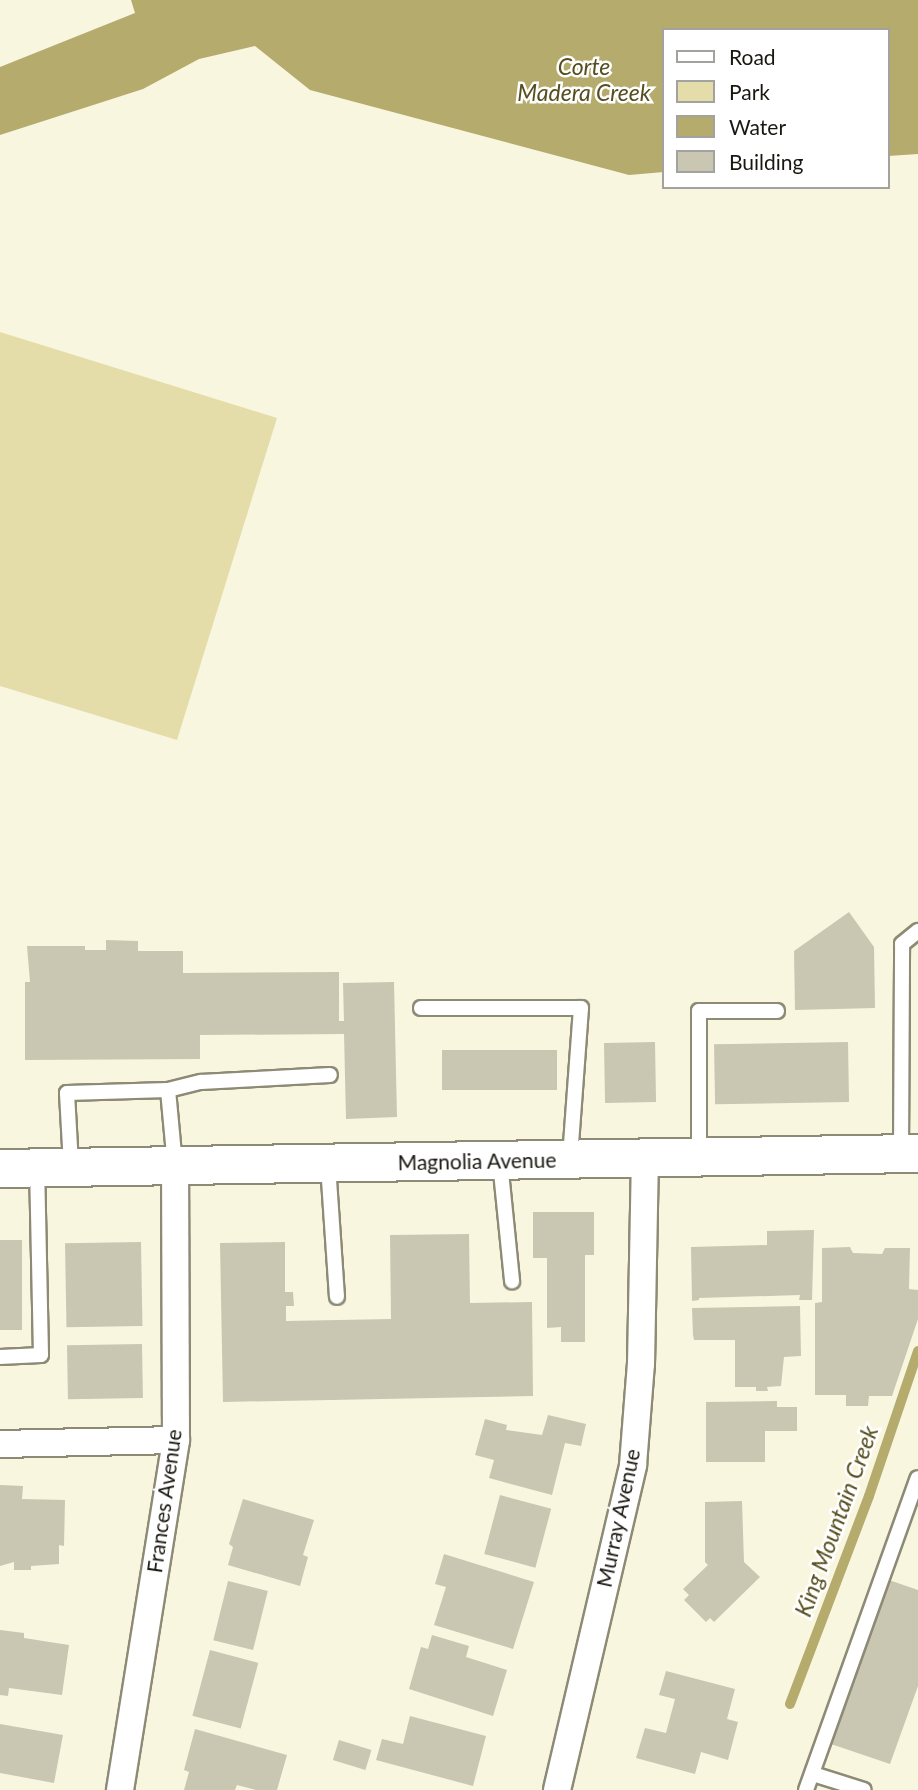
<!DOCTYPE html>
<html>
<head>
<meta charset="utf-8">
<style>
	body { margin:0 }
	#map { position:relative; width:918px; height:1790px; overflow:hidden; background:#f9f6e0; font-family:Lato,sans-serif }
	div>[style] { position:absolute }
	.green>* { inset:0; background:#e5dda9 }
	.water>* { inset:0; background:#b5ab6c }
	.stream>* { height:10px; margin:-5px; padding:0 5px; transform-origin:5px; border-radius:5px; background:#b5ab6c }
	.building>* { inset:0; background:#c9c6b1; transform-origin:0 0 }
	.roads { filter:drop-shadow(2px 0 #8d8a76) drop-shadow(-2px 0 #8d8a76) drop-shadow(0 2px #8d8a76) drop-shadow(0 -2px #8d8a76) }
	.lane>* { height:14px; margin:-7px; padding:0 7px; transform-origin:7px; border-radius:7px; background:#fff }
	.street>* { height:26px; margin:-13px; padding:0 13px; transform-origin:13px; border-radius:13px; background:#fff }
	.secondary>* { height:37px; margin:-18.5px; padding:0 18.5px; transform-origin:18.5px; border-radius:18.5px; background:#fff }
	span { translate:-50% -50%; white-space:nowrap; text-align:center; line-height:1.15; -webkit-text-stroke:5px #fff; paint-order:stroke }
	.street-label { font-size:21px; color:#191710 }
	.water-label { font-size:23px; color:#564e1e; font-style:italic }
	.legend { position:absolute; left:662px; top:28px; width:228px; height:161px; box-sizing:border-box; background:#fff; border:2px solid #a3a29f; margin:0; padding:9px 12px; list-style:none; font-size:21px; color:#191710 }
	.legend li { display:flex; align-items:center; gap:14px; height:35px }
	.legend b { width:35px; border:2px solid #a3a29f }
</style>
</head>
<body>
<div id="map">
	<div class="green">
		<div style="clip-path:polygon(0 332px,277px 418px,177px 740px,0 686px)"></div>
	</div>
	<div class="water">
		<div style="clip-path:polygon(131px 0,918px 0,918px 154px,888px 156px,888px 30px,664px 30px,664px 172px,629px 175px,310px 90px,255px 46px,199px 59px,143px 89px,0 135px,0 67px,135px 13px)"></div>
	</div>
	<div class="stream">
		<div style="left:790px;top:1704px;width:222px;rotate:-69.2deg"></div>
		<div style="left:869px;top:1496px;width:153px;rotate:-71.3deg"></div>
	</div>
	<div class="building">
		<div style="clip-path:polygon(849px 912px,874px 947px,875px 1008px,795px 1010px,794px 951px)"></div>
		<div style="clip-path:polygon(106px 940px,138px 941px,138px 951px,183px 951px,183px 973px,339px 972px,339px 1021px,344px 1021px,343px 983px,394px 982px,397px 1117px,346px 1119px,344px 1034px,200px 1035px,200px 1059px,25px 1060px,25px 982px,30px 982px,27px 946px,85px 946px,85px 950px,106px 950px)"></div>
		<div style="left:655px;top:1042px;width:60px;height:51px;rotate:89deg"></div>
		<div style="left:848px;top:1042px;width:60px;height:134px;rotate:89deg"></div>
		<div style="left:557px;top:1050px;width:40px;height:115px;rotate:90deg"></div>
		<div style="clip-path:polygon(533px 1212px,594px 1212px,594px 1255px,585px 1255px,585px 1342px,561px 1342px,561px 1327px,547px 1328px,547px 1258px,533px 1258px)"></div>
		<div style="clip-path:polygon(814px 1230px,812px 1300px,799px 1300px,800px 1295px,699px 1298px,699px 1300px,692px 1301px,691px 1247px,767px 1245px,767px 1231px)"></div>
		<div style="clip-path:polygon(469px 1234px,470px 1303px,532px 1302px,533px 1396px,223px 1402px,220px 1243px,285px 1242px,285px 1292px,293px 1292px,294px 1306px,286px 1306px,286px 1321px,391px 1319px,390px 1235px)"></div>
		<div style="left:0;top:1240px;width:22px;height:90px"></div>
		<div style="left:141px;top:1242px;width:84px;height:76px;rotate:89deg"></div>
		<div style="clip-path:polygon(850px 1247px,853px 1253px,882px 1254px,885px 1248px,910px 1248px,909px 1289px,918px 1290px,918px 1319px,892px 1396px,869px 1396px,868px 1406px,846px 1406px,846px 1395px,815px 1395px,815px 1303px,822px 1302px,822px 1248px)"></div>
		<div style="clip-path:polygon(800px 1306px,801px 1356px,784px 1357px,781px 1386px,767px 1387px,768px 1391px,756px 1391px,756px 1387px,735px 1387px,735px 1340px,694px 1340px,693px 1335px,692px 1308px)"></div>
		<div style="left:142px;top:1344px;width:54px;height:75px;rotate:89deg"></div>
		<div style="clip-path:polygon(777px 1401px,777px 1407px,797px 1407px,797px 1431px,765px 1431px,765px 1462px,706px 1462px,706px 1402px)"></div>
		<div style="clip-path:polygon(548px 1415px,586px 1424px,581px 1446px,565px 1443px,552px 1495px,489px 1478px,494px 1460px,475px 1455px,485px 1419px,507px 1425px,506px 1430px,542px 1435px)"></div>
		<div style="clip-path:polygon(0 1485px,23px 1486px,22px 1499px,65px 1500px,64px 1546px,59px 1545px,59px 1564px,31px 1566px,31px 1570px,14px 1570px,14px 1562px,0 1566px)"></div>
		<div style="left:500px;top:1495px;width:53px;height:61px;rotate:15deg"></div>
		<div style="clip-path:polygon(243px 1499px,314px 1520px,303px 1555px,308px 1557px,300px 1586px,228px 1565px,233px 1547px,229px 1544px)"></div>
		<div style="clip-path:polygon(742px 1501px,744px 1562px,760px 1577px,714px 1622px,710px 1618px,706px 1622px,684px 1600px,689px 1595px,683px 1589px,708px 1565px,705px 1562px,705px 1502px)"></div>
		<div style="clip-path:polygon(444px 1554px,534px 1582px,513px 1649px,434px 1625px,446px 1587px,435px 1584px)"></div>
		<div style="clip-path:polygon(886px 1579px,918px 1590px,918px 1686px,890px 1764px,828px 1743px)"></div>
		<div style="left:228px;top:1581px;width:41px;height:61px;rotate:14deg"></div>
		<div style="clip-path:polygon(0 1630px,24px 1633px,24px 1638px,69px 1645px,62px 1695px,9px 1688px,8px 1696px,0 1695px)"></div>
		<div style="clip-path:polygon(432px 1635px,469px 1646px,466px 1657px,507px 1670px,493px 1716px,409px 1689px,421px 1647px,428px 1649px)"></div>
		<div style="left:210px;top:1650px;width:50px;height:68px;rotate:15deg"></div>
		<div style="clip-path:polygon(666px 1671px,735px 1689px,727px 1719px,738px 1722px,728px 1760px,701px 1752px,695px 1774px,636px 1758px,645px 1728px,666px 1733px,675px 1699px,659px 1695px)"></div>
		<div style="clip-path:polygon(410px 1716px,486px 1736px,473px 1786px,376px 1760px,382px 1739px,403px 1744px)"></div>
		<div style="clip-path:polygon(0 1724px,63px 1735px,54px 1783px,0 1773px)"></div>
		<div style="clip-path:polygon(195px 1729px,287px 1755px,277px 1790px,256px 1790px,237px 1785px,235px 1790px,184px 1790px,189px 1772px,184px 1770px)"></div>
		<div style="left:339px;top:1740px;width:34px;height:21px;rotate:17deg"></div>
	</div>
	<div class="roads">
		<div class="lane">
			<div style="left:421px;top:1008px;width:160px"></div>
			<div style="left:581px;top:1008px;width:150px;rotate:94.2deg"></div>
			<div style="left:168px;top:1090px;width:34px;rotate:-14deg"></div>
			<div style="left:201px;top:1082px;width:129px;rotate:-3.1deg"></div>
			<div style="left:901px;top:1153px;width:209px;rotate:-89.7deg"></div>
			<div style="left:902px;top:944px;width:21px;rotate:-39deg"></div>
			<div style="left:699px;top:1156px;width:145px;rotate:-90deg"></div>
			<div style="left:699px;top:1011px;width:78px"></div>
			<div style="left:500px;top:1162px;width:120px;rotate:84.2deg"></div>
			<div style="left:71px;top:1165px;width:72px;rotate:-93.2deg"></div>
			<div style="left:67px;top:1093px;width:101px;rotate:-1.7deg"></div>
			<div style="left:168px;top:1090px;width:75px;rotate:84.7deg"></div>
			<div style="left:328px;top:1165px;width:132px;rotate:86.1deg"></div>
			<div style="left:0;top:1357px;width:41px;rotate:-2.8deg"></div>
			<div style="left:41px;top:1355px;width:186px;rotate:-91.2deg"></div>
			<div style="left:813px;top:1774px;width:53px;rotate:17.4deg"></div>
			<div style="left:806px;top:1790px;width:331px;rotate:-70.3deg"></div>
		</div>
		<div class="street">
			<div style="left:0;top:1444px;width:176px;rotate:-1.3deg"></div>
			<div style="left:120px;top:1790px;width:354px;rotate:-80.9deg"></div>
			<div style="left:176px;top:1440px;width:273px;rotate:-90.2deg"></div>
			<div style="left:557px;top:1790px;width:334px;rotate:-76.8deg"></div>
			<div style="left:633px;top:1465px;width:101px;rotate:-85.5deg"></div>
			<div style="left:641px;top:1364px;width:206px;rotate:-88.9deg"></div>
		</div>
		<div class="secondary">
			<div style="left:0;top:1168px;width:918px;rotate:-0.94deg"></div>
		</div>
	</div>
	<div class="street-label">
		<span style="left:477px;top:1161px;rotate:-1deg">Magnolia Avenue</span>
		<span style="left:164px;top:1501px;rotate:-82deg">Frances Avenue</span>
		<span style="left:618px;top:1518px;rotate:-78deg">Murray Avenue</span>
	</div>
	<div class="water-label">
		<span style="left:584px;top:79px">Corte<br>Madera Creek</span>
		<span style="left:836px;top:1521px;rotate:-70deg">King Mountain Creek</span>
	</div>
	<ul class="legend">
	<li><b style="height:9px;background:#fff"></b>Road</li>
	<li><b style="height:19px;background:#e5dda9"></b>Park</li>
	<li><b style="height:19px;background:#b5ab6c"></b>Water</li>
	<li><b style="height:19px;background:#c9c6b1"></b>Building</li>
	</ul>
</div>
</body>
</html>
